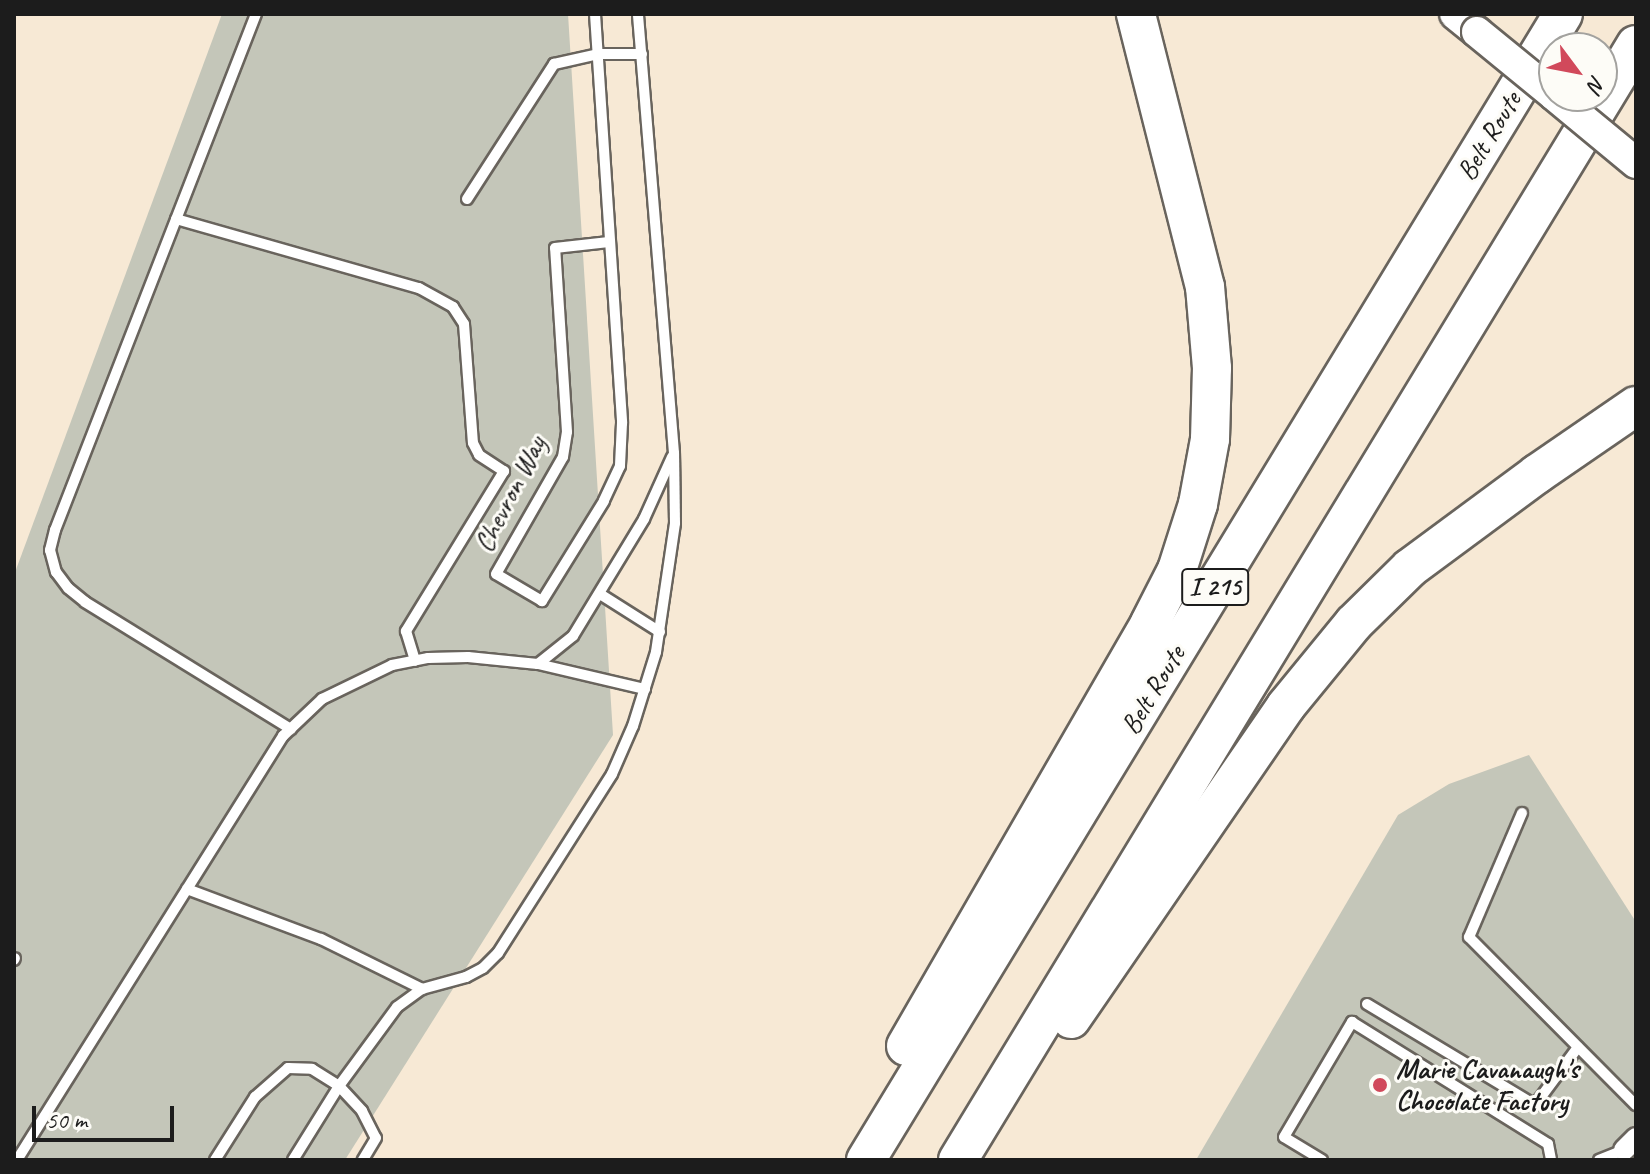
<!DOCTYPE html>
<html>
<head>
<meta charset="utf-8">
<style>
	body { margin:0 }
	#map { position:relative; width:1650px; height:1174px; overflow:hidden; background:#f7e9d5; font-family:Caveat,sans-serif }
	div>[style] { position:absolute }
	.industrial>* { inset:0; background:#c4c6b9 }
	.roads { filter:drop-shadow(2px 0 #69645d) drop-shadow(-2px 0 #69645d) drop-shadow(0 2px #69645d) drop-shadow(0 -2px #69645d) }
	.lane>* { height:10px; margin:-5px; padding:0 5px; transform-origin:5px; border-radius:5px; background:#fff }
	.street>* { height:20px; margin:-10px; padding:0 10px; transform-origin:10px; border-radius:10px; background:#fff }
	.secondary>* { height:30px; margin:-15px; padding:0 15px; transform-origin:15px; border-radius:15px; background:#fff }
	.highway>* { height:38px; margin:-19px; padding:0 19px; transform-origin:19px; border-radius:19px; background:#fff }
	.bridges { filter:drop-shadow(2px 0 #69645d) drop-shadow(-2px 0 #69645d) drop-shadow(0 2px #69645d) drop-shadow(0 -2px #69645d) }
	.secondary-bridge>* { height:30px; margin:-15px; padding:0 15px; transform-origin:15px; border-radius:15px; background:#fff }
	.dots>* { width:22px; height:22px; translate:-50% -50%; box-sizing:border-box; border:4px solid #fdfcf7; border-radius:50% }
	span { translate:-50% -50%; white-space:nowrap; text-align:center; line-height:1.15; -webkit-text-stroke:6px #fdfcf7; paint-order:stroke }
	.shield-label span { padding:2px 6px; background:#fdfcf7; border:2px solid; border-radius:6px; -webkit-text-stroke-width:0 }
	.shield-label { font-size:26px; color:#1c1c1c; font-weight:700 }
	.street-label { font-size:28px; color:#1c1c1c }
	.poi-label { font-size:28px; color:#1c1c1c; font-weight:700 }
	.left { translate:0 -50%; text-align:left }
	.frame { position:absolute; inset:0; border:16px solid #1c1c1c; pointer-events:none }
	.north { position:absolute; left:1538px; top:32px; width:80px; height:80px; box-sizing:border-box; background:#fdfcf7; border:2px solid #a3a29f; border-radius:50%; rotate:122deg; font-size:22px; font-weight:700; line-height:32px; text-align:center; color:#1c1c1c }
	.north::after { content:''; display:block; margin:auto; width:28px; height:36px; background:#d1495b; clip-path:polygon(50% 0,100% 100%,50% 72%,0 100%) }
	.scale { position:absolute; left:32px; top:1106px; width:142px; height:36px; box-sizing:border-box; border:4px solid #1c1c1c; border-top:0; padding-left:10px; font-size:24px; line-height:28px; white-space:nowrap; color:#1c1c1c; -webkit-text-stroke:6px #fdfcf7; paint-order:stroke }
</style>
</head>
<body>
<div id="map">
	<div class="industrial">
		<div style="clip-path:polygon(222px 14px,568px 14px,613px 735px,345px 1160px,14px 1160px,14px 575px)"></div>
		<div style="clip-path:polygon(1529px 755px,1636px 922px,1636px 1160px,1196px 1160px,1398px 815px,1449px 784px)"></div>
	</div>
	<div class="roads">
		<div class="lane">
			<div style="left:256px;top:14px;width:554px;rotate:111.28deg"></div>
			<div style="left:55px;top:530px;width:21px;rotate:104deg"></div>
			<div style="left:50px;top:550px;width:23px;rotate:75deg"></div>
			<div style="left:56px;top:572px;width:20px;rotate:53deg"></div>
			<div style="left:68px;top:588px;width:22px;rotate:39deg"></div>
			<div style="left:85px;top:602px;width:242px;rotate:31.7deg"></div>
			<div style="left:595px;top:14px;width:410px;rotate:86.2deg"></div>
			<div style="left:622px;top:423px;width:43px;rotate:92.7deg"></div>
			<div style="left:620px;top:466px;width:38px;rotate:115deg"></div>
			<div style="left:604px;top:501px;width:118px;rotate:121.8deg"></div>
			<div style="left:542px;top:601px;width:53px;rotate:-149.6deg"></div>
			<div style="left:496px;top:574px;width:135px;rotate:-60.2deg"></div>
			<div style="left:563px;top:457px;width:25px;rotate:-81deg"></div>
			<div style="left:567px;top:432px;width:184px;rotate:-93.7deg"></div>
			<div style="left:555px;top:248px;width:54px;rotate:-6.3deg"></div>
			<div style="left:467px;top:199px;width:161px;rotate:-57.2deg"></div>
			<div style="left:554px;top:64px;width:45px;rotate:-12.8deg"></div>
			<div style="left:598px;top:54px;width:44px"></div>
			<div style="left:176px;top:219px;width:253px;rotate:15.9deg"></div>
			<div style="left:419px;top:288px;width:39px;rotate:29deg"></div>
			<div style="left:453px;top:307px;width:20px;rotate:57deg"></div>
			<div style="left:464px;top:324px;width:119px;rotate:85.7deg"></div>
			<div style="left:473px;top:443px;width:13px;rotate:63deg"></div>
			<div style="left:479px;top:455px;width:30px;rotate:33deg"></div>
			<div style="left:504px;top:471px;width:188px;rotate:121.5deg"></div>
			<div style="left:406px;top:631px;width:31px;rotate:73deg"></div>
			<div style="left:600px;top:594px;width:71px;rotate:32.3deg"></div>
			<div style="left:538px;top:664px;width:45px;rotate:-38.7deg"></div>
			<div style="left:573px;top:636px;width:137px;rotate:-58.7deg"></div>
			<div style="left:644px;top:519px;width:68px;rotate:-65.7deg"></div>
			<div style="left:1522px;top:813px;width:135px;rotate:113.1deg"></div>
			<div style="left:1469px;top:937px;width:237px;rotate:45.2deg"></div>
			<div style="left:187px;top:889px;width:143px;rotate:20.5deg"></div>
			<div style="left:321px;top:939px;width:113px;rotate:26.3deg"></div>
			<div style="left:14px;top:960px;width:2px;rotate:-63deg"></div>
			<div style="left:1367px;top:1004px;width:196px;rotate:31deg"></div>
			<div style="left:1535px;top:1105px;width:72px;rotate:-53.4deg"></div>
			<div style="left:17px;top:1160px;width:501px;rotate:-57.9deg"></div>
			<div style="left:283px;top:736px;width:54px;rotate:-43.5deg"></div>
			<div style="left:322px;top:699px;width:78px;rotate:-25.9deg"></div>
			<div style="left:392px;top:665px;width:37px;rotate:-11deg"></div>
			<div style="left:428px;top:658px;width:40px;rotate:-1.4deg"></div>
			<div style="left:468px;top:657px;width:70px;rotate:5.7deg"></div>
			<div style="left:538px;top:664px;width:110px;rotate:13.2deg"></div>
			<div style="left:215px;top:1160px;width:75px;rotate:-57.6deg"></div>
			<div style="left:255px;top:1097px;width:44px;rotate:-41.3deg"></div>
			<div style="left:288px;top:1068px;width:24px;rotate:2deg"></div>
			<div style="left:312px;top:1069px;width:32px;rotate:32deg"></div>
			<div style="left:339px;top:1086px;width:34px;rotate:47deg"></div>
			<div style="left:362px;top:1111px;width:30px;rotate:63deg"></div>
			<div style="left:376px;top:1138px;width:26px;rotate:121deg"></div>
			<div style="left:293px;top:1160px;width:87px;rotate:-58.1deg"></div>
			<div style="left:339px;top:1086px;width:98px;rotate:-53.7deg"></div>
			<div style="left:397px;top:1007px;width:31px;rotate:-36deg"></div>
			<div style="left:422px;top:989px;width:46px;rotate:-15.3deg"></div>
			<div style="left:466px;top:977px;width:19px;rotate:-28deg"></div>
			<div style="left:483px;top:968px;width:21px;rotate:-45deg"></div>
			<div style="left:498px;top:953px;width:212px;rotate:-57.5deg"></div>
			<div style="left:612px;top:774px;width:52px;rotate:-66.4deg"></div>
			<div style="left:633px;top:726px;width:77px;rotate:-72.7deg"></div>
			<div style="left:656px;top:652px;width:130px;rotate:-81.6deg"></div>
			<div style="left:675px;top:523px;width:70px;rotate:-90.8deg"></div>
			<div style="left:674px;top:453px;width:440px;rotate:-94.7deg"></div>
			<div style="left:1322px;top:1160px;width:44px;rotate:-148.8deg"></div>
			<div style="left:1284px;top:1137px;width:134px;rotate:-59.4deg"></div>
			<div style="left:1352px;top:1022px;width:231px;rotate:31.9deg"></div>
			<div style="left:1548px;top:1144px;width:16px;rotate:79deg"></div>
			<div style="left:1599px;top:1160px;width:27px;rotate:-22deg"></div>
			<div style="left:1624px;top:1150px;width:10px;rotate:84deg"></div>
		</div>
		<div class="street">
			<div style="left:1624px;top:1150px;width:17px;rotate:-45deg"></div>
		</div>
		<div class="secondary">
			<div style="left:1455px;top:14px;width:28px;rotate:39deg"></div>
		</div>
		<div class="highway">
			<div style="left:1071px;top:1019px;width:380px;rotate:-55.5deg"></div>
			<div style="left:1286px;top:706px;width:107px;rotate:-50.7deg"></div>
			<div style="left:1354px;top:623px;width:78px;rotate:-44.5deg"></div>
			<div style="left:1410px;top:568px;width:158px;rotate:-36.5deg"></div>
			<div style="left:1537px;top:474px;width:120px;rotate:-34.5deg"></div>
			<div style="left:906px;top:1046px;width:488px;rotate:-60deg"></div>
			<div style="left:1150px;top:623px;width:59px;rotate:-63deg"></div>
			<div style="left:1177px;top:570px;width:69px;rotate:-72.3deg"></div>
			<div style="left:1198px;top:504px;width:66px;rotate:-79.5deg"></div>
			<div style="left:1210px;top:439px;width:71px;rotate:-88.4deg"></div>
			<div style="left:1212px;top:368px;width:81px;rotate:-94.9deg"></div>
			<div style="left:1205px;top:287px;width:282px;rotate:-104.2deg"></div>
			<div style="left:866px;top:1160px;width:1341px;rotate:-58.69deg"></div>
			<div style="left:958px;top:1160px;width:1305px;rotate:-58.7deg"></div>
		</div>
	</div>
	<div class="bridges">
		<div class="secondary-bridge">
			<div style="left:1477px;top:32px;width:99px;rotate:39.3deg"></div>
			<div style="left:1555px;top:96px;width:105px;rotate:39.6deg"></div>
		</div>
	</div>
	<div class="dots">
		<div style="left:1380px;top:1085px;background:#d1495b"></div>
	</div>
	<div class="shield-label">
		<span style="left:1215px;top:587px">I 215</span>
	</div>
	<div class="street-label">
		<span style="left:1489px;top:136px;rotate:-59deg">Belt Route</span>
		<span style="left:510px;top:494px;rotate:-63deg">Chevron Way</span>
		<span style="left:1153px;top:690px;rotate:-59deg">Belt Route</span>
	</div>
	<div class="poi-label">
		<span class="left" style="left:1396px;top:1085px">Marie Cavanaugh's<br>Chocolate Factory</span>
	</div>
	<div class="frame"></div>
	<div class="north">N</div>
	<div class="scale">50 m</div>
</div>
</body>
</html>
